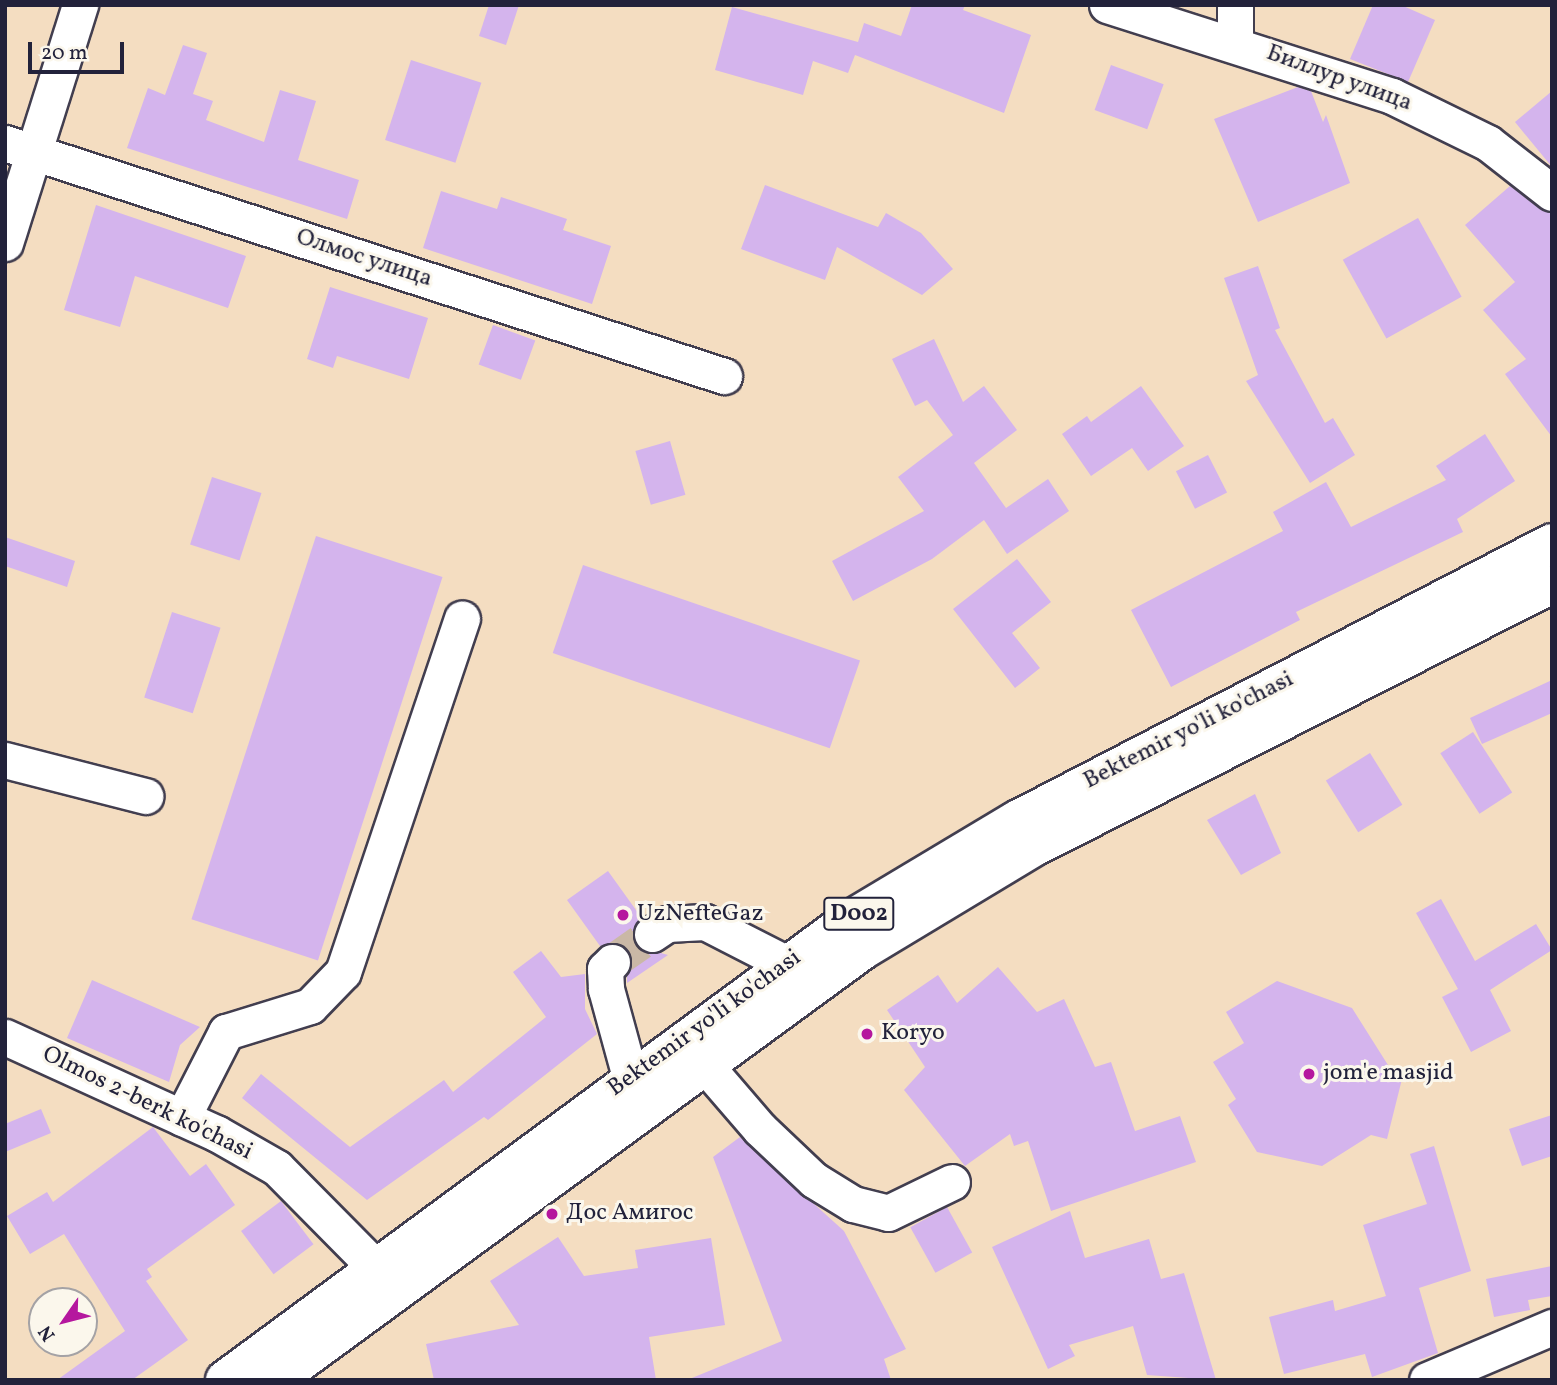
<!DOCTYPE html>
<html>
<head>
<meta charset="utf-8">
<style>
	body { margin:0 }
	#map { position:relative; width:1557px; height:1385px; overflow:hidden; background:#f4ddc1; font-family:Vollkorn,serif }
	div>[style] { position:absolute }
	.building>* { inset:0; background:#d4b4ed; transform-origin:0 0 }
	.minor-tunnel>* { height:35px; margin-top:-17.5px; transform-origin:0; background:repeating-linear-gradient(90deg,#cab8a6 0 35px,transparent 0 53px) }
	.roads { filter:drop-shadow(2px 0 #423e4f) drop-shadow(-2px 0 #423e4f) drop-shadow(0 2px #423e4f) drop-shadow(0 -2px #423e4f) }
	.minor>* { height:35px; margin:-17.5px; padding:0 17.5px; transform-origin:17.5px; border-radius:17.5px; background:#fff }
	.highway>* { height:38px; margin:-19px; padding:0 19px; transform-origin:19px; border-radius:19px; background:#fff }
	.dots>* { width:19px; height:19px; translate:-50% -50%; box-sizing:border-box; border:4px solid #fbf7ec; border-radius:50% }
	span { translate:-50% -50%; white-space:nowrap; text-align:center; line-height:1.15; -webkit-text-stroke:6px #fbf7ec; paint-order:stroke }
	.shield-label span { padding:2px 5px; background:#fbf7ec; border:2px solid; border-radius:5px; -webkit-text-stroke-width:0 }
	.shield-label { font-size:23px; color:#22223b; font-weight:700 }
	.street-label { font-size:24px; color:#22223b }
	.poi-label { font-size:24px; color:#22223b }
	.left { translate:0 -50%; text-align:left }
	.frame { position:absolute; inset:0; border:7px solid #22223b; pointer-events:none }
	.north { position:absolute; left:28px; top:1287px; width:70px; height:70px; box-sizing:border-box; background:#fbf7ec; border:2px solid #a4a2a5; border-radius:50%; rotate:235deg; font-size:19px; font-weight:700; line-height:28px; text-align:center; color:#22223b }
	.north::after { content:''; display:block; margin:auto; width:24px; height:32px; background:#b5179e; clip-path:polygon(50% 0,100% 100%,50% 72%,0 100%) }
	.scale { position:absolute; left:28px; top:42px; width:96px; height:32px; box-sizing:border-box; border:4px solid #22223b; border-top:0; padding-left:9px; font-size:21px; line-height:24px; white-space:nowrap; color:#22223b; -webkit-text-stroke:5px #fbf7ec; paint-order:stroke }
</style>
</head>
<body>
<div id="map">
	<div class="building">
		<div style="clip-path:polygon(489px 5px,519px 5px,506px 45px,479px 36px)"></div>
		<div style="clip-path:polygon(912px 5px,965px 5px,963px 10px,1031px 35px,1004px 113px,855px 55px,848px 73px,813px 61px,803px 95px,715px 70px,732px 7px,858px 42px,864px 23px,901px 36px)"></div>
		<div style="clip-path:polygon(1373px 5px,1401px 5px,1435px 20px,1408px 82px,1350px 59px)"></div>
		<div style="clip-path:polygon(183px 45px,207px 53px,193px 94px,213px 101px,206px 120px,264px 142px,280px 90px,316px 101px,298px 160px,359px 180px,347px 219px,127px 148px,148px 88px,165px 95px)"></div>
		<div style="left:411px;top:60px;width:74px;height:84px;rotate:18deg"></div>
		<div style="left:1111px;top:65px;width:56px;height:48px;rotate:20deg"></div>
		<div style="clip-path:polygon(1298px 87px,1311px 91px,1323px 122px,1326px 115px,1350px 183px,1258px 222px,1214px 119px)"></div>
		<div style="clip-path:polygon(1552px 91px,1552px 167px,1515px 122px)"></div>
		<div style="clip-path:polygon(765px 185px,878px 227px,886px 213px,921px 233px,953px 269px,922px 295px,837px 247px,825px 280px,741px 249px)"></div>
		<div style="clip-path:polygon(1510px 186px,1552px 213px,1552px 437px,1505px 374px,1526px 359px,1483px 310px,1515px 282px,1465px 225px)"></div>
		<div style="clip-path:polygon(441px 191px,497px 209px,501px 197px,567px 219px,563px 230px,611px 246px,592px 304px,423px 248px)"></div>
		<div style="clip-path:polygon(96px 205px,246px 256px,228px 308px,135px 276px,120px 327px,64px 310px)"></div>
		<div style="left:1418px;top:218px;width:90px;height:86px;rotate:61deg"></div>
		<div style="clip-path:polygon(1258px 266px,1280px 328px,1275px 330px,1325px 423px,1333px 418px,1355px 455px,1310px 483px,1246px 381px,1258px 375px,1224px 278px)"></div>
		<div style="clip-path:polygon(330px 287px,428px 318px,409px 379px,337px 356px,333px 368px,307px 359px)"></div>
		<div style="left:493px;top:325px;width:45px;height:42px;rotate:20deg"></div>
		<div style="clip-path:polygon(934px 339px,963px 402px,984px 386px,1017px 430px,974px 463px,1006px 508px,1048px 479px,1069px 511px,1007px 554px,984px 520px,932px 559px,853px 601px,832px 561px,924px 511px,898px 477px,953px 435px,927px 400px,915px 406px,892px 359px)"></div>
		<div style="clip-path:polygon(1141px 386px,1184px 446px,1148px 471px,1132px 448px,1091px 476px,1062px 434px,1087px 416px,1091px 422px)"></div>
		<div style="clip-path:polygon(1485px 434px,1515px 481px,1457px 519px,1463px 532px,1296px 612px,1300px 620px,1171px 687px,1131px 610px,1283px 531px,1273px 512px,1326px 482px,1351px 527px,1446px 480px,1436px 466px)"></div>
		<div style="left:670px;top:441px;width:56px;height:36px;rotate:74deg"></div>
		<div style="left:1208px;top:455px;width:42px;height:36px;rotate:63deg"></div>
		<div style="left:212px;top:477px;width:52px;height:71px;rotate:18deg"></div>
		<div style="left:316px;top:536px;width:133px;height:403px;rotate:18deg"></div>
		<div style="clip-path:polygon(5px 537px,75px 561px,67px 587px,5px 566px)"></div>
		<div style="clip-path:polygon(1017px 559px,1051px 602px,1012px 633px,1040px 668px,1015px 688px,953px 609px)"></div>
		<div style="left:583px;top:565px;width:293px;height:93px;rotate:19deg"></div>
		<div style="left:172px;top:612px;width:51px;height:90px;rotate:18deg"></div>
		<div style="clip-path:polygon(1552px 680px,1552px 713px,1482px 744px,1470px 718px)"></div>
		<div style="left:1473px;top:732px;width:72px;height:39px;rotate:57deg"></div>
		<div style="left:1370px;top:753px;width:61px;height:52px;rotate:58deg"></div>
		<div style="clip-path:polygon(1255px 794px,1281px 853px,1241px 875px,1207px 820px)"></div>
		<div style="clip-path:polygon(608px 871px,641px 917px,632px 935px,636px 946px,668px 955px,627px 983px,627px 948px,617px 942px,600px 946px,567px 900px)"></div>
		<div style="clip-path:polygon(1441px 899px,1475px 961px,1536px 924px,1552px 950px,1490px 990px,1511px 1031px,1471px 1052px,1442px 997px,1458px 989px,1416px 913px)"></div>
		<div style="clip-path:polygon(541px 951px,561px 977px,585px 974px,585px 1009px,597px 1034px,488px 1120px,484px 1117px,367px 1200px,242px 1098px,261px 1074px,350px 1147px,444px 1080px,453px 1092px,546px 1017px,513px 972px)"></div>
		<div style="clip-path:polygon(998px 967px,1037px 1012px,1064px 999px,1095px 1067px,1111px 1062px,1135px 1131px,1180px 1116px,1196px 1162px,1051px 1211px,1028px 1141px,1014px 1146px,1010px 1134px,965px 1166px,904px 1090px,925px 1067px,887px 1010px,938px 975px,957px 1003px)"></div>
		<div style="clip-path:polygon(92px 980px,200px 1027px,180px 1045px,169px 1082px,67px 1038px)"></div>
		<div style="clip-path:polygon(1277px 981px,1352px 1008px,1393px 1073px,1403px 1075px,1387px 1139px,1371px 1135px,1322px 1166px,1257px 1152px,1228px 1105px,1236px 1099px,1213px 1062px,1244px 1043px,1226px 1012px)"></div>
		<div style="clip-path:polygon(41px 1109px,51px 1133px,5px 1152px,5px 1124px)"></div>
		<div style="clip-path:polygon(1552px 1115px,1552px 1156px,1522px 1166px,1509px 1129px)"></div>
		<div style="clip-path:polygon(153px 1127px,190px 1176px,206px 1164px,235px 1205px,147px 1269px,152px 1277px,146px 1281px,188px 1340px,132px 1380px,57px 1380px,125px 1331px,64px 1234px,30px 1254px,7px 1216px,47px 1192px,53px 1202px)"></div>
		<div style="clip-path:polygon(740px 1137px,844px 1231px,906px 1349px,884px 1359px,891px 1380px,687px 1380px,782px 1341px,713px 1157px)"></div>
		<div style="clip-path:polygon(1434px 1146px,1471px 1271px,1419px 1288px,1438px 1353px,1372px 1377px,1365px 1354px,1284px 1374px,1269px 1317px,1333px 1300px,1335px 1311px,1386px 1296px,1363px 1225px,1427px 1204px,1410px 1154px)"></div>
		<div style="left:281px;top:1201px;width:54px;height:50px;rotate:53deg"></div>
		<div style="left:947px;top:1207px;width:52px;height:42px;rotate:61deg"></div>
		<div style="clip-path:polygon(1070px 1211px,1085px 1258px,1149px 1239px,1161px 1279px,1184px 1273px,1216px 1380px,1147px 1375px,1133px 1326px,1069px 1345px,1075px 1356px,1048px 1369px,992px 1247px)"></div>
		<div style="clip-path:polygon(558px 1237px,584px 1276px,638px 1268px,635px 1250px,711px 1238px,725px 1325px,649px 1337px,656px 1380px,434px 1380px,426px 1344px,519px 1325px,490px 1281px)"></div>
		<div style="clip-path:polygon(1552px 1266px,1552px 1296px,1528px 1300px,1530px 1310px,1494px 1317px,1486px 1279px)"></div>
	</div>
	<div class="minor-tunnel">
		<div style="left:612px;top:962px;width:49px;rotate:-35deg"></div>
	</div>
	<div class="roads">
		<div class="minor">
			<div style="left:1107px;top:5px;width:299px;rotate:17.7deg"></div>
			<div style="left:1392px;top:96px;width:107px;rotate:26.1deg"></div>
			<div style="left:1488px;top:143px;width:81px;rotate:38deg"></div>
			<div style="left:1235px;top:5px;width:37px;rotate:90deg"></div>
			<div style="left:5px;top:143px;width:756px;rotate:17.96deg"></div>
			<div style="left:5px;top:243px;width:250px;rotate:-72.5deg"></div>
			<div style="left:5px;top:760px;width:145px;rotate:14.4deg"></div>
			<div style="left:652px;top:934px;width:18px;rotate:-34deg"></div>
			<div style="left:667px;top:924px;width:38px;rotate:-3deg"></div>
			<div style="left:705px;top:922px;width:92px;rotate:27.1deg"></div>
			<div style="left:787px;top:964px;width:27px;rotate:54deg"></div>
			<div style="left:612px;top:962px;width:10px;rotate:135deg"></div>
			<div style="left:605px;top:969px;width:20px;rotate:87deg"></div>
			<div style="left:606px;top:989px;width:91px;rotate:74.7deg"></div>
			<div style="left:5px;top:1037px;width:232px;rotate:24.5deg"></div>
			<div style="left:216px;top:1133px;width:70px;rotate:29.8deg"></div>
			<div style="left:277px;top:1168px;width:138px;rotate:45.3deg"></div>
			<div style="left:704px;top:1064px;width:86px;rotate:49.3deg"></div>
			<div style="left:760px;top:1129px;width:74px;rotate:43.4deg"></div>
			<div style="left:814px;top:1180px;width:46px;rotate:31.6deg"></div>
			<div style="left:853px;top:1204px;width:36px;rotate:14deg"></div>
			<div style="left:888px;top:1213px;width:71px;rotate:-25.8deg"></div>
			<div style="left:182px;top:1118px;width:97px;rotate:-62.9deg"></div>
			<div style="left:226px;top:1032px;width:88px;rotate:-17.2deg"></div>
			<div style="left:310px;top:1006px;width:47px;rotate:-45.9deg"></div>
			<div style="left:343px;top:972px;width:373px;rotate:-71.4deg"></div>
			<div style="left:1427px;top:1380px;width:136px;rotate:-23deg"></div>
		</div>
		<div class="highway">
			<div style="left:225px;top:1380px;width:774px;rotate:-36.38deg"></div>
			<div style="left:848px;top:921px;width:197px;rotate:-30.9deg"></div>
			<div style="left:1017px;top:820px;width:602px;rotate:-27.37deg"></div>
			<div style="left:275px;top:1380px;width:728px;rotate:-36.18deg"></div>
			<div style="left:863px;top:950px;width:197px;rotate:-31.1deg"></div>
			<div style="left:1032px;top:848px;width:583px;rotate:-26.92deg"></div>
		</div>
	</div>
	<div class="dots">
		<div style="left:623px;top:915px;background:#b5179e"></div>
		<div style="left:867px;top:1034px;background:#b5179e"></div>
		<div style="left:1309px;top:1074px;background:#b5179e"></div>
		<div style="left:552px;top:1214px;background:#b5179e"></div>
	</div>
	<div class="shield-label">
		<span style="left:859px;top:914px">D002</span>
	</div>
	<div class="street-label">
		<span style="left:1339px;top:79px;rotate:20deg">Биллур улица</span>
		<span style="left:364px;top:259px;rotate:18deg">Олмос улица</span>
		<span style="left:1189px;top:731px;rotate:-27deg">Bektemir yo'li ko'chasi</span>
		<span style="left:705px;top:1024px;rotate:-36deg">Bektemir yo'li ko'chasi</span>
		<span style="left:147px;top:1104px;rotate:26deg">Olmos 2-berk ko'chasi</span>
	</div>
	<div class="poi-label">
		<span class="left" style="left:637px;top:915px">UzNefteGaz</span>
		<span class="left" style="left:881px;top:1034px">Koryo</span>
		<span class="left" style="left:1323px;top:1074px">jom'e masjid</span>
		<span class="left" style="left:566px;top:1214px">Дос Амигос</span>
	</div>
	<div class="frame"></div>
	<div class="north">N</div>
	<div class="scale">20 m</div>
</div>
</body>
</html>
